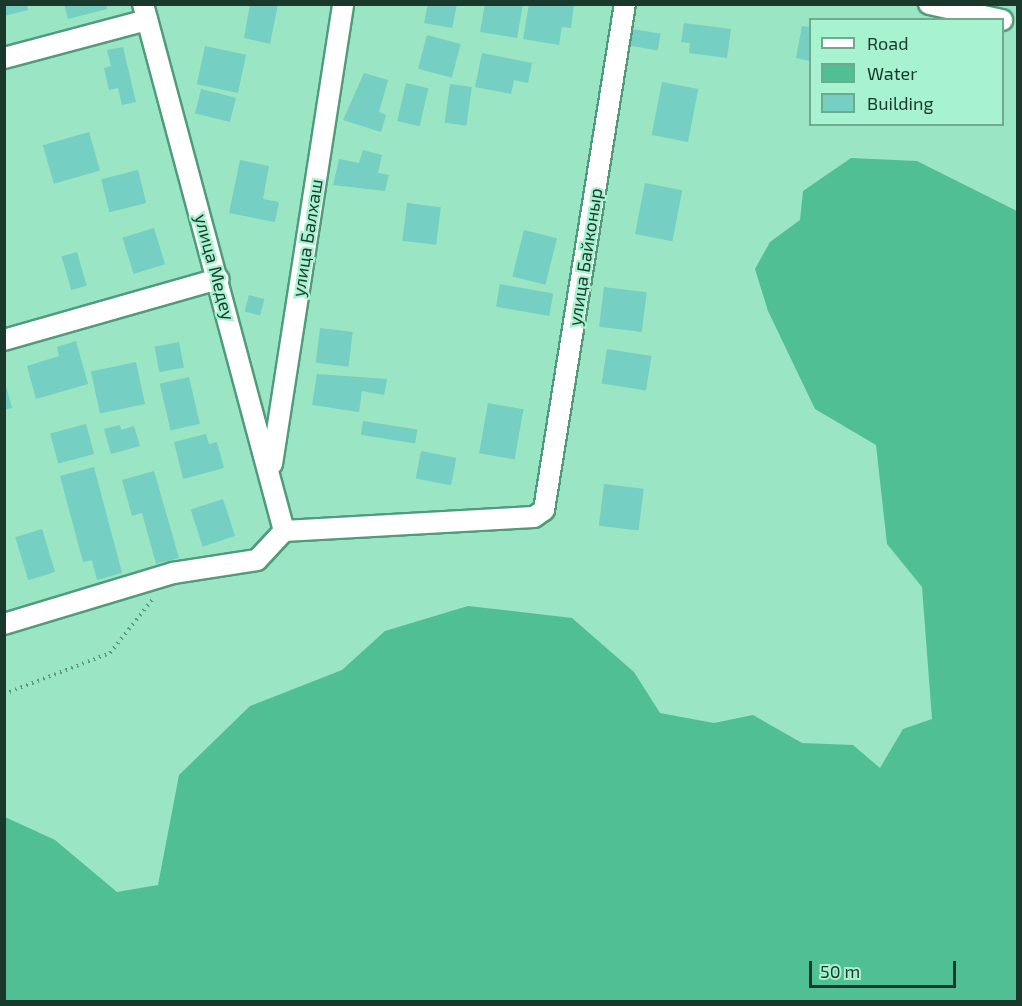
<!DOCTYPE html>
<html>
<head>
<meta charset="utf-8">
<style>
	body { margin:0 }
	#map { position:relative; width:1022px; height:1006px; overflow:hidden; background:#9ae5c3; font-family:"Exo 2",sans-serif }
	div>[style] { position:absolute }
	.water>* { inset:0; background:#50bf93 }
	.building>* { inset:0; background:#75cfc2; transform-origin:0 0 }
	.path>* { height:4px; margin-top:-2px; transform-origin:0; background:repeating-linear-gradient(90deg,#5f957d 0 1.5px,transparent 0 6px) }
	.roads { filter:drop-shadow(2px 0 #519b7c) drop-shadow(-2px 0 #519b7c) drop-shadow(0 2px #519b7c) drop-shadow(0 -2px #519b7c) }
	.minor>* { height:20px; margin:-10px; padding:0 10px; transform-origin:10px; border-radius:10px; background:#fff }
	span { translate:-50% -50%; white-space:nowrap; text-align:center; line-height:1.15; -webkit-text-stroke:4.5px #a7f3d0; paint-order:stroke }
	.street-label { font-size:18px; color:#1a392c }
	.frame { position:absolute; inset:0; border:6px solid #1a392c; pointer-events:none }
	.legend { position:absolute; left:809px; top:18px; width:195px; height:108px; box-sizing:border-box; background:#a7f3d0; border:2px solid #6fa98e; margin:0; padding:8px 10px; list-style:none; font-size:18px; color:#1a392c }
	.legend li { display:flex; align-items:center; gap:12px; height:30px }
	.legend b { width:30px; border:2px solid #6fa98e }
	.scale { position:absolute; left:809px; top:961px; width:147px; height:27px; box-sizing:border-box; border:3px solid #1a392c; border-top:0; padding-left:8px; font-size:18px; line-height:21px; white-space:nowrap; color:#1a392c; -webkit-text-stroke:4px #a7f3d0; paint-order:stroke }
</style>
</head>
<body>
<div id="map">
	<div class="water">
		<div style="clip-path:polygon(851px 158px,917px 161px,1017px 211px,1017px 1001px,5px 1001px,5px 817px,55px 840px,117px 892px,158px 885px,179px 775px,250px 706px,342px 670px,385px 631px,468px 606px,572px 618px,634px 672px,660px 713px,714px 723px,753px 715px,802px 743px,853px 745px,880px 768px,903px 729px,932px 719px,922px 587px,887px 544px,876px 445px,815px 409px,768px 311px,755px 269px,770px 242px,800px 220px,803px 191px)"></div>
	</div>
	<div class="building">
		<div style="clip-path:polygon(4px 4px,27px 4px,28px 10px,4px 16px)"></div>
		<div style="clip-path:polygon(64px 4px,106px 4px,107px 9px,68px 19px)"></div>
		<div style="clip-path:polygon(250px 4px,278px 4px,270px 44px,244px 38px)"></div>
		<div style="clip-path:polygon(428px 4px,457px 4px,452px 28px,424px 23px)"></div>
		<div style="clip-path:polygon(485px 4px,523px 4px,517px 38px,480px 32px)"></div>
		<div style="clip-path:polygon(529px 4px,574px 4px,571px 28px,562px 27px,559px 45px,523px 39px)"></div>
		<div style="clip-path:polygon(684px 23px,731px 29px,727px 58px,689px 53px,690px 43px,681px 42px)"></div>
		<div style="clip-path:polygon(802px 26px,810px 27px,810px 61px,796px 58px)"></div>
		<div style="left:633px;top:29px;width:28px;height:17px;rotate:10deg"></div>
		<div style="left:427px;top:35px;width:35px;height:35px;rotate:15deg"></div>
		<div style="left:205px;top:46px;width:42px;height:39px;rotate:12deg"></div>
		<div style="clip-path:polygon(123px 47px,136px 102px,122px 105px,118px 88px,109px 90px,104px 68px,111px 66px,107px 50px)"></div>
		<div style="clip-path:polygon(482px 53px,532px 63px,528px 83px,514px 80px,511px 94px,475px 87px)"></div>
		<div style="clip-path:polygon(364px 73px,388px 80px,379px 112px,386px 115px,381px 132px,343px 120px)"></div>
		<div style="left:662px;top:82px;width:37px;height:54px;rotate:11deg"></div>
		<div style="left:406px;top:83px;width:23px;height:39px;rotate:13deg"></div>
		<div style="left:450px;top:84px;width:22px;height:39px;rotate:8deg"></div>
		<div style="left:201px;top:89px;width:36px;height:25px;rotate:14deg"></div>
		<div style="left:89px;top:132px;width:40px;height:48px;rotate:74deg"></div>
		<div style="clip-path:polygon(363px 150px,382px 155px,378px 173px,389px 175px,385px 191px,333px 185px,339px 159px,359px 163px)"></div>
		<div style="clip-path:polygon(240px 160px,269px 166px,263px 199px,279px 202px,275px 222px,229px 213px)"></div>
		<div style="left:138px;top:170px;width:34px;height:38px;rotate:76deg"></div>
		<div style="left:645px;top:183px;width:38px;height:52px;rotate:11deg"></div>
		<div style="left:407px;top:203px;width:34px;height:38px;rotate:7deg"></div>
		<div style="left:154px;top:228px;width:38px;height:33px;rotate:73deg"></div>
		<div style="left:524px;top:230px;width:34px;height:48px;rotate:14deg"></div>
		<div style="left:77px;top:252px;width:35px;height:16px;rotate:74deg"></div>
		<div style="left:500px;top:284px;width:54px;height:23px;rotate:10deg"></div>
		<div style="left:604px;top:287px;width:43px;height:40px;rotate:7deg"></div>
		<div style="left:249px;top:295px;width:16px;height:17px;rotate:15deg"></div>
		<div style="left:320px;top:328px;width:33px;height:35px;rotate:7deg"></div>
		<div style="clip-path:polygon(76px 341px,88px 384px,36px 399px,27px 366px,59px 356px,57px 347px)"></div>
		<div style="left:179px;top:342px;width:26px;height:25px;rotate:79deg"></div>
		<div style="left:607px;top:349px;width:45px;height:35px;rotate:9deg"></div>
		<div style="left:136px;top:362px;width:43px;height:46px;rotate:78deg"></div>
		<div style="clip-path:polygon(317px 374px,387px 379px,384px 395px,362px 391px,359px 412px,312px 405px)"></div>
		<div style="left:189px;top:377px;width:48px;height:30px;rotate:77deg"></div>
		<div style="clip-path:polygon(4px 379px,12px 408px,4px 410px)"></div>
		<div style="left:488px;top:403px;width:36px;height:51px;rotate:10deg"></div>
		<div style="left:363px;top:421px;width:55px;height:14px;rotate:9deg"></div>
		<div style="left:86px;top:424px;width:31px;height:37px;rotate:75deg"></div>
		<div style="clip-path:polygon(120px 425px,121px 430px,134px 426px,140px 446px,111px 454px,104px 429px)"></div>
		<div style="clip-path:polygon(206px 434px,209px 444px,217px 442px,224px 468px,183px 479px,174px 442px)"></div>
		<div style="left:421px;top:451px;width:36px;height:28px;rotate:11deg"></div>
		<div style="clip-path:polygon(94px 467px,122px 573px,97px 580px,92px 560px,83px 562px,60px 476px)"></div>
		<div style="clip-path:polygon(154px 471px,179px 558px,156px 564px,142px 513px,132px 516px,122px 480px)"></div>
		<div style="left:604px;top:484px;width:40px;height:42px;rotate:7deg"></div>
		<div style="left:223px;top:499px;width:39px;height:34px;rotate:72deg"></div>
		<div style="left:42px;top:529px;width:45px;height:28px;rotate:73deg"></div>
	</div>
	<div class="path">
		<div style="left:4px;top:694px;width:114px;rotate:-21.1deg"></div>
		<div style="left:110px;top:653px;width:68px;rotate:-51.6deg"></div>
	</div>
	<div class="roads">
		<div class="minor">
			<div style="left:143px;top:4px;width:546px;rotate:75.02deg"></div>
			<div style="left:929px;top:4px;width:75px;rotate:12.4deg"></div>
			<div style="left:4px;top:58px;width:148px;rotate:-14.9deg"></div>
			<div style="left:4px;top:340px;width:223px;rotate:-15.9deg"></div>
			<div style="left:272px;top:464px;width:465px;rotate:-81.2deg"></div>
			<div style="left:4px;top:624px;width:177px;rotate:-16.8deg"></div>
			<div style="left:173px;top:573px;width:85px;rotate:-8.8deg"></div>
			<div style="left:257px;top:560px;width:40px;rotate:-47deg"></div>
			<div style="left:284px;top:531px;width:250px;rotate:-3.2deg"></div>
			<div style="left:534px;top:517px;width:12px;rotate:-35deg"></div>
			<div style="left:544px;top:510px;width:512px;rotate:-80.91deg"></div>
		</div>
	</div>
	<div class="street-label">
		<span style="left:307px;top:238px;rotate:-81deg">улица Балхаш</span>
		<span style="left:585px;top:257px;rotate:-81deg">улица Байконыр</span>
		<span style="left:215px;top:267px;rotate:75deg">улица Медеу</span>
	</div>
	<div class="frame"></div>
	<ul class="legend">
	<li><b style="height:8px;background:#fff"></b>Road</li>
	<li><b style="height:16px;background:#50bf93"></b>Water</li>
	<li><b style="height:16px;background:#75cfc2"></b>Building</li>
	</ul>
	<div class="scale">50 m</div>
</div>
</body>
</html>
